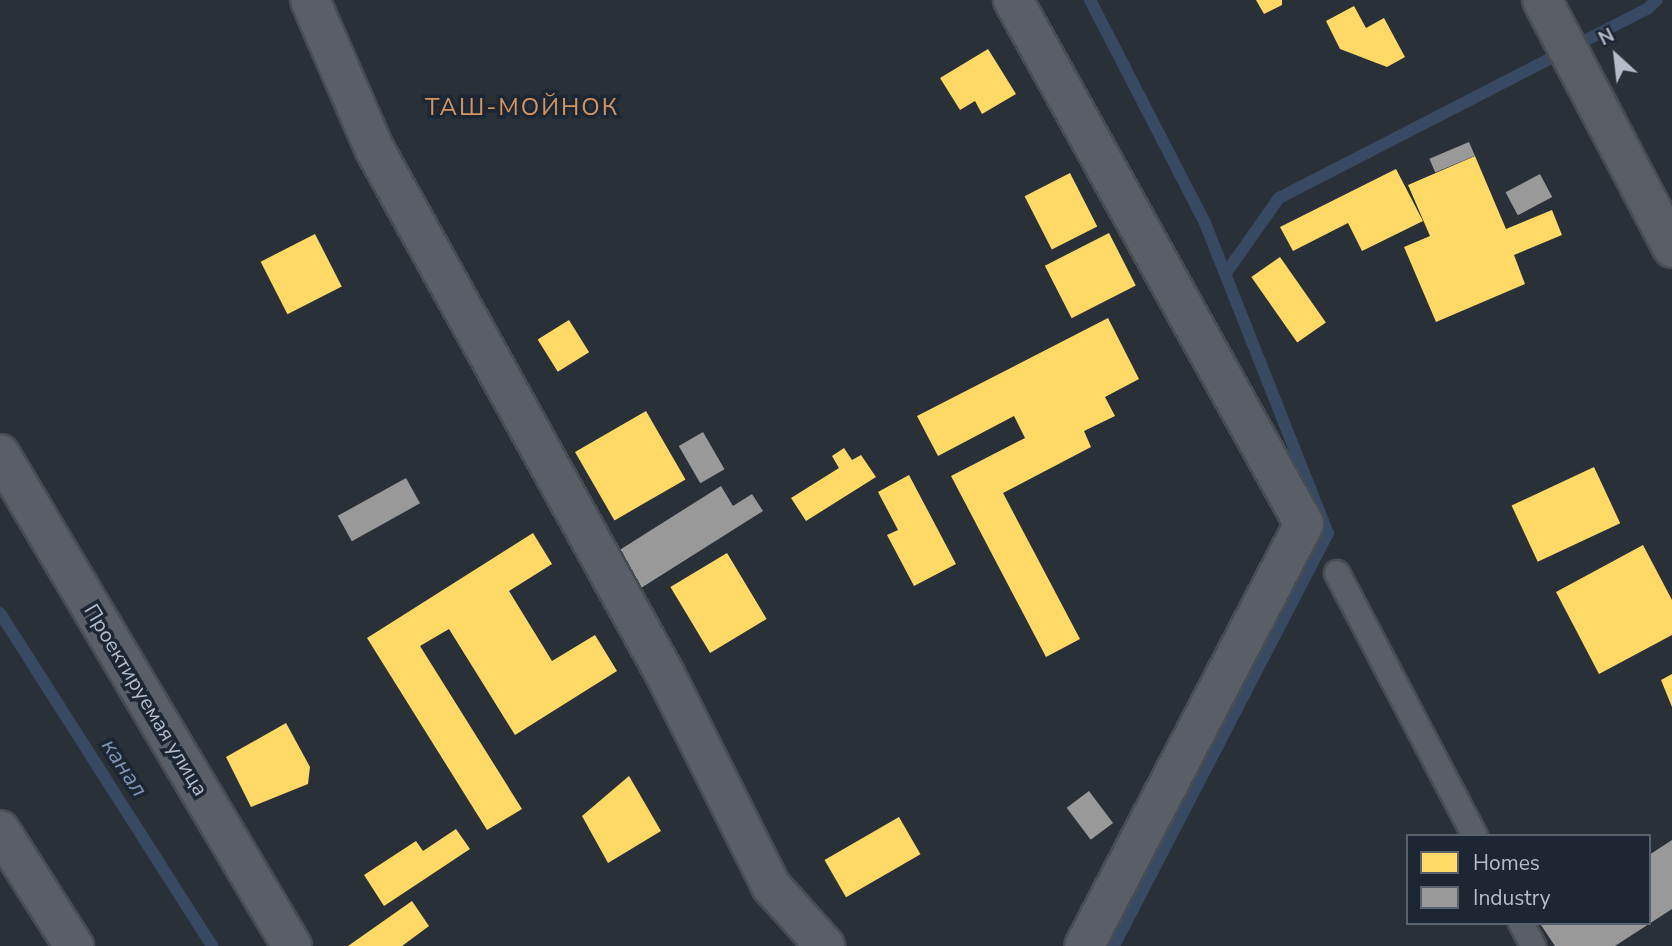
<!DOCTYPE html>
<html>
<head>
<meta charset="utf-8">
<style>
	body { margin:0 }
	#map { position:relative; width:1672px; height:946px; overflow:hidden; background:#2a3038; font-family:"Nunito Sans",sans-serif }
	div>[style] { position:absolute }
	.homes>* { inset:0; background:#ffd966; transform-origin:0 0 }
	.industry>* { inset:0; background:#999; transform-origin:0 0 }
	.stream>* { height:12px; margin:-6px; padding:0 6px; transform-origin:6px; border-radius:6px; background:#384963 }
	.roads { filter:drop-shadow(2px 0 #484c53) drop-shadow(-2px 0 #484c53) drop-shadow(0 2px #484c53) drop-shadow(0 -2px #484c53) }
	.lane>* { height:24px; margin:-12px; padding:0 12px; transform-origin:12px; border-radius:12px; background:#5a5e66 }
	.street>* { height:38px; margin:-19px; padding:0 19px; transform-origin:19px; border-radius:19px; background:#5a5e66 }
	.secondary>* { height:38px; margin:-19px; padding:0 19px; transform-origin:19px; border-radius:19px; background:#595d64 }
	span { translate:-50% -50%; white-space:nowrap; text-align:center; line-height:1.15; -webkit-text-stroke:7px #1d2633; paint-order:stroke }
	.street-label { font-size:21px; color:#b4bcc9 }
	.water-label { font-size:23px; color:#7c92b1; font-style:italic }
	.quarter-label { font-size:24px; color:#d59563; letter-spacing:2px }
	.legend { position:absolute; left:1406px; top:834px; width:245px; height:91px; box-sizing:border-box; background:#1d2633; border:2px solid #59626f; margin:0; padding:9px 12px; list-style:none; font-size:21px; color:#b4bcc9 }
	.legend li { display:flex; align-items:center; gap:14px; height:35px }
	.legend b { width:35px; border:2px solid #59626f }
	.north { position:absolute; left:1581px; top:21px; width:70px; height:70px; -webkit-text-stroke:5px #1d2633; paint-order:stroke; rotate:333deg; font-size:19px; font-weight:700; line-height:28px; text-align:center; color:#b4bcc9 }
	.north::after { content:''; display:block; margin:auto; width:24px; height:32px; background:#b4bcc9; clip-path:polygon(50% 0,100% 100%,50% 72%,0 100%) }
</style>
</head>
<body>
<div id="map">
	<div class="homes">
		<div style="clip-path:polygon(1256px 0,1282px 0,1282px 5px,1264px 14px)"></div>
		<div style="clip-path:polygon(1354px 6px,1366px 28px,1384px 18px,1405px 57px,1387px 67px,1340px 49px,1326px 21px)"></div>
		<div style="clip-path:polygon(988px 49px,1016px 94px,982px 114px,975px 101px,960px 110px,940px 78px)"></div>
		<div style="clip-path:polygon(1475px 156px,1506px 229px,1552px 210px,1562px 235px,1514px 255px,1525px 284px,1436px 322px,1404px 247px,1430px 236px,1408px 185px)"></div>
		<div style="clip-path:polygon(1396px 169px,1423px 221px,1362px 251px,1348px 223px,1293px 251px,1280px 227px)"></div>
		<div style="left:1070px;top:173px;width:60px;height:51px;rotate:63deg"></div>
		<div style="left:1109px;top:233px;width:59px;height:72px;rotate:63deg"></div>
		<div style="left:315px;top:234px;width:59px;height:61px;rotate:63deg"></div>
		<div style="left:1280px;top:257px;width:80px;height:35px;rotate:55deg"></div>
		<div style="clip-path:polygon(1108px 318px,1139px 379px,1105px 397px,1115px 416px,1084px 431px,1091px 447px,1003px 493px,1080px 639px,1046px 657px,951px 476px,1025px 438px,1014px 416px,938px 456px,917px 416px)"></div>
		<div style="left:569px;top:320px;width:38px;height:37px;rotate:58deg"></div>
		<div style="left:646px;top:411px;width:79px;height:82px;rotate:60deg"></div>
		<div style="clip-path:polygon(844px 448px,852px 460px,861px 455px,876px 477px,806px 521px,791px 498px,839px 468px,832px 456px)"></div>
		<div style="left:1594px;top:467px;width:62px;height:91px;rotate:65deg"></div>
		<div style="clip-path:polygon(909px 475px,956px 564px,914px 586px,887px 535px,898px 530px,878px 492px)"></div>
		<div style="clip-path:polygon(533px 533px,552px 564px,509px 591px,552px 661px,595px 635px,617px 671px,515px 735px,449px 629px,420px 646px,522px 809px,487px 830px,367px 638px)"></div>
		<div style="clip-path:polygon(1643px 545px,1672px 600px,1672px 635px,1599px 674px,1556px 592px)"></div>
		<div style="left:727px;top:553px;width:77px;height:66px;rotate:59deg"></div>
		<div style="clip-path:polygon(1672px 674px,1672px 707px,1661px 680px)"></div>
		<div style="clip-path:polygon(286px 723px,310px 767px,308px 784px,251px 807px,226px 757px)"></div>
		<div style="clip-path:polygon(629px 776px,661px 831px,608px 863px,582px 816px)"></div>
		<div style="left:899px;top:817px;width:43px;height:86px;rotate:60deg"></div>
		<div style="clip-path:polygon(456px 829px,470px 849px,384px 906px,364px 875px,416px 841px,423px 851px)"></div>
		<div style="clip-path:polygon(412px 901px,429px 926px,402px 946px,348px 946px)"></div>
	</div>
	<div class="industry">
		<div style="left:1469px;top:142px;width:15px;height:43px;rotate:67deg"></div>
		<div style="left:1540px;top:174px;width:26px;height:39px;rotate:62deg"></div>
		<div style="left:703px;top:432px;width:43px;height:28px;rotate:60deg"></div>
		<div style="left:406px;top:478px;width:29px;height:78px;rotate:61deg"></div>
		<div style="clip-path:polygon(721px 486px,733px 506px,752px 494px,763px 511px,641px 588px,618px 551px)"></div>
		<div style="left:1089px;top:791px;width:40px;height:28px;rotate:53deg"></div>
		<div style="clip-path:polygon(1672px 840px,1672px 909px,1615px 946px,1555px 946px,1541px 925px,1544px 923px,1649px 923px,1649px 855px)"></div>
	</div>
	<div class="stream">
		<div style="left:1090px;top:0;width:251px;rotate:62.7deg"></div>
		<div style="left:1205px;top:223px;width:334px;rotate:68.4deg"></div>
		<div style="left:1328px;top:533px;width:465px;rotate:117.4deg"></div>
		<div style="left:1226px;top:273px;width:92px;rotate:-54.8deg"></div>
		<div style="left:1279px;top:198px;width:414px;rotate:-27.2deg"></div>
		<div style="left:1647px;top:9px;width:13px;rotate:-42deg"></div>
		<div style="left:0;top:613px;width:395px;rotate:57.5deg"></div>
	</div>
	<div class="roads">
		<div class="lane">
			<div style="left:1337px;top:573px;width:297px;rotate:62.3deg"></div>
			<div style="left:1521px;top:923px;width:26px;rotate:62deg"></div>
		</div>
		<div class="street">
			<div style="left:310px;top:0;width:163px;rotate:66.6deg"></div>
			<div style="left:375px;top:150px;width:599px;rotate:61.04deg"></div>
			<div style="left:665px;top:674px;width:237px;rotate:63.4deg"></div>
			<div style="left:771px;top:886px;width:81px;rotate:48deg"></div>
			<div style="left:1013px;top:0;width:599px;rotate:60.95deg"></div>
			<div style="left:1304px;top:524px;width:476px;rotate:117.5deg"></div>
			<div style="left:0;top:454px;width:572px;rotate:59.31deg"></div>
			<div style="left:0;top:830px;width:138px;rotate:57.5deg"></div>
		</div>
		<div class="secondary">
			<div style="left:1542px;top:0;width:280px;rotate:62.3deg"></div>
		</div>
	</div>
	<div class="street-label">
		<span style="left:146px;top:700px;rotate:59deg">Проектируемая улица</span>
	</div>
	<div class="water-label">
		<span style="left:124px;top:768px;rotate:57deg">канал</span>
	</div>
	<div class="quarter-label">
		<span style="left:522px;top:108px">ТАШ-МОЙНОК</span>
	</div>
	<ul class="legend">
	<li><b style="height:19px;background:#ffd966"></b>Homes</li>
	<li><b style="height:19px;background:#999"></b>Industry</li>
	</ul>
	<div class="north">N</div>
</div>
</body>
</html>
